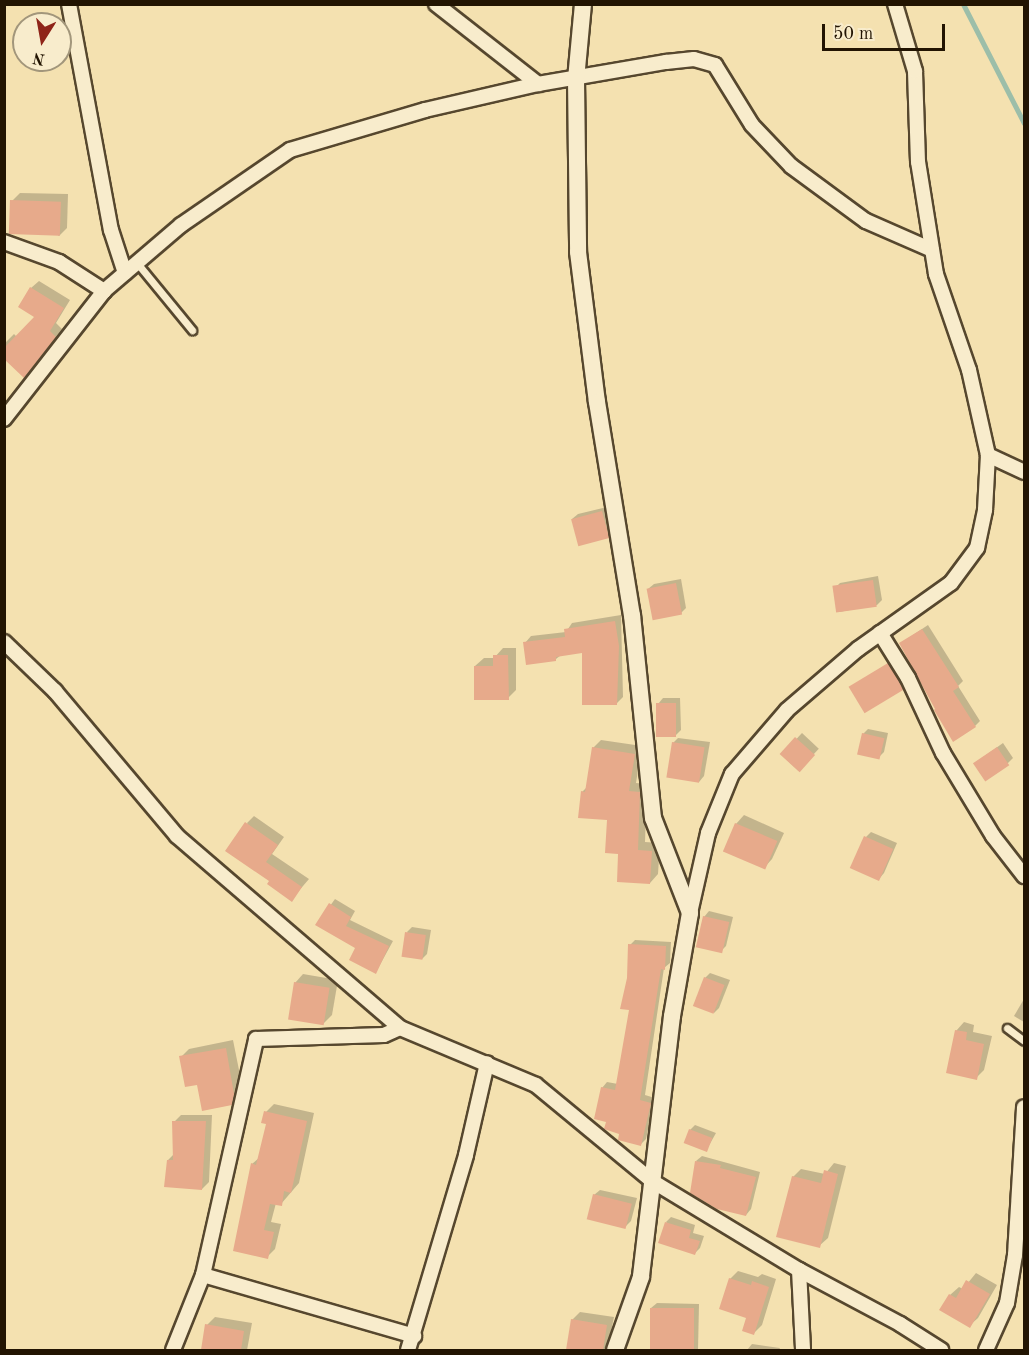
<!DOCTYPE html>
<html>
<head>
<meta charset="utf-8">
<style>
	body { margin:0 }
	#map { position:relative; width:1029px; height:1355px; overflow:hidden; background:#f4e1b0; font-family:"Old Standard TT",serif }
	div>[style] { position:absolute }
	.shadow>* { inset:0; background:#0003; transform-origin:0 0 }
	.stream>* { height:5px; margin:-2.5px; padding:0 2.5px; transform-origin:2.5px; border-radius:2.5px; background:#9cbea9 }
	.building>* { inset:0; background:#e7aa8b; transform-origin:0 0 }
	.roads { filter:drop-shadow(2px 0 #56472e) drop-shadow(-2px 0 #56472e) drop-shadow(0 2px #56472e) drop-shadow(0 -2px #56472e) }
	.service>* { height:7px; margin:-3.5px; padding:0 3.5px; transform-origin:3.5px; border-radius:3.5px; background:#f8eccc }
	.minor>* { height:14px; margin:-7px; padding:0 7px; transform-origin:7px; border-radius:7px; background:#f8eccc }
	.tertiary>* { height:16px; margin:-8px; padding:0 8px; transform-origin:8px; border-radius:8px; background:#f8eccc }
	span { translate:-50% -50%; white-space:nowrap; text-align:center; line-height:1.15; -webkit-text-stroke:5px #f8eccc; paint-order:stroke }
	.frame { position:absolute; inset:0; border:6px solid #221402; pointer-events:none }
	.north { position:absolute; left:12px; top:12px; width:60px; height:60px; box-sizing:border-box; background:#f8eccc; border:2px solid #a2967b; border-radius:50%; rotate:191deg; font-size:16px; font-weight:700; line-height:24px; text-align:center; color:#221402 }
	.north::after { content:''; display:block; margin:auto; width:21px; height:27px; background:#8f2418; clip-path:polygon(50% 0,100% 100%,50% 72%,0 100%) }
	.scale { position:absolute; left:822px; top:24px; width:123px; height:27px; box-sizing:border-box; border:3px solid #221402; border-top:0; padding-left:8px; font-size:18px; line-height:21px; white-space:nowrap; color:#221402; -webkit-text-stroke:4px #f8eccc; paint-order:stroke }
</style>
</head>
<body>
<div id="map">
	<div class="shadow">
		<div style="clip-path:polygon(20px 193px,68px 194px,67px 228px,59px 236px,12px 201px)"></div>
		<div style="clip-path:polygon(39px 281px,70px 300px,56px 323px,62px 329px,24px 376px,4px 357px,4px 344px,14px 334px,17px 337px,37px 317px,31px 288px)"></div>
		<div style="clip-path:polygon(607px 507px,613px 532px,608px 537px,572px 519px,578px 514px)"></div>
		<div style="clip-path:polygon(878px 576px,882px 600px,877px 605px,839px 612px,835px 588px,840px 583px)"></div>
		<div style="clip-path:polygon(681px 579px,686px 608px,681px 613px,648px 589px,654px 584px)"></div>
		<div style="clip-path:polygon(621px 615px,623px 697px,616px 704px,584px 651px,561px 655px,556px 659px,525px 643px,531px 636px,566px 632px,572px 623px)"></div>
		<div style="clip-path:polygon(928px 625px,963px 681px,958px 686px,980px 721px,975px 726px,937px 709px,901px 643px)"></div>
		<div style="clip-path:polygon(503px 648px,516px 648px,516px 690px,508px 698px,475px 666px,484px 658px,494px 658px)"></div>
		<div style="clip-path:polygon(897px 656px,911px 681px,903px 689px,854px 691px)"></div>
		<div style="clip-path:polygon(663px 698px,680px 698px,681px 730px,676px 735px,658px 704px)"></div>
		<div style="clip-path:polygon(868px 729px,888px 733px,884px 752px,879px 757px,863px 734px)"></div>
		<div style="left:802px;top:733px;width:23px;height:30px;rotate:43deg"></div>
		<div style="clip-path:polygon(678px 738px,710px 742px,704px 776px,699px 782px,673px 743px)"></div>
		<div style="clip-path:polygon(601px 740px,642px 746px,636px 783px,647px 784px,645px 842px,660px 843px,658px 874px,650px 883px,620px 853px,608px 819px,582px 792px,587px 787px,593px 748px)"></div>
		<div style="clip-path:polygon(1003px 743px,1013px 758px,1008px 763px,975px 763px)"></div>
		<div style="clip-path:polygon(744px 815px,784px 833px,772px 859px,764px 868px,736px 824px)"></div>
		<div style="clip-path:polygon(254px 816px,284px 837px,272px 854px,309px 879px,291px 900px,271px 881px,247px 823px)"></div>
		<div style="clip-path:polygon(871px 832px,897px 843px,884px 873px,879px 879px,866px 837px)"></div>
		<div style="clip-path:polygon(335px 899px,355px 911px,350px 920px,393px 941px,376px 972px,357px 947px,317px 924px)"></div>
		<div style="clip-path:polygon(709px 911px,733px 917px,726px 946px,721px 951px,704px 917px)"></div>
		<div style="clip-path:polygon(412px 927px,431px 930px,427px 954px,422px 959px,407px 932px)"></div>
		<div style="clip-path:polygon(635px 940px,671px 942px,670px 963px,664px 968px,645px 1095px,655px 1098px,646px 1139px,641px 1144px,621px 1133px,608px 1121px,602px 1088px,607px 1082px,618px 1084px,631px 1009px,628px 978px,630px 945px)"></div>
		<div style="clip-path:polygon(710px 973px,730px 980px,719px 1008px,714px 1013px,705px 978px)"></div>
		<div style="clip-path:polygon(303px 974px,338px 980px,332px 1015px,323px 1024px,295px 983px)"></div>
		<div style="clip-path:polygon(1024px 999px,1024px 1022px,1014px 1016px)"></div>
		<div style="clip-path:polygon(964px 1022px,974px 1025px,973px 1032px,992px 1036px,984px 1070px,976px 1078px,956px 1031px)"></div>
		<div style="clip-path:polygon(233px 1040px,242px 1085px,240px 1096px,231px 1104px,199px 1083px,181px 1057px,189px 1049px)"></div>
		<div style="clip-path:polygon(274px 1104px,314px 1113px,299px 1183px,281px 1204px,276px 1203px,271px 1222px,281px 1224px,275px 1249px,267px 1257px,252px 1164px,260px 1157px,268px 1123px,266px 1112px)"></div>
		<div style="clip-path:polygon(181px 1115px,212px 1115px,209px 1182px,202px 1189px,168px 1160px,174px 1154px,174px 1122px)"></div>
		<div style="clip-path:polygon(695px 1125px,716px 1133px,707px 1149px,690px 1130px)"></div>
		<div style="clip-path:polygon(702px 1156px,760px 1172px,751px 1209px,746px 1215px,696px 1161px)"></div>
		<div style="clip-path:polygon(834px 1163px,846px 1166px,828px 1238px,819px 1246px,793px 1177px,801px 1169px,825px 1174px)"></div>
		<div style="clip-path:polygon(600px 1190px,637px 1198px,631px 1221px,626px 1226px,594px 1195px)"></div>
		<div style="clip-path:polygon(671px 1217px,695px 1225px,693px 1233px,704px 1236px,700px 1248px,695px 1253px,666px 1222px)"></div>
		<div style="clip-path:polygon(738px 1271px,758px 1277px,762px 1274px,776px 1279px,762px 1325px,754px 1333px,730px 1279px)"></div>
		<div style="clip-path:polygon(976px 1273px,997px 1285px,978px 1318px,969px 1326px,950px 1295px,959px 1287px,963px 1289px)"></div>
		<div style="clip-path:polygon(657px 1303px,699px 1304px,698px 1350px,651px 1350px,651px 1308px)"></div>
		<div style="clip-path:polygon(580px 1312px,614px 1317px,607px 1350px,567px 1350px,572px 1320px)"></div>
		<div style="clip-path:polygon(215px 1317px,252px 1323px,247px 1350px,203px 1350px,207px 1325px)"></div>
		<div style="clip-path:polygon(752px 1344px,780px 1348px,779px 1350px,747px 1350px)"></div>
	</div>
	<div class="stream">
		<div style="left:963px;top:4px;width:134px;rotate:62.9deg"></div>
	</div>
	<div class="building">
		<div style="left:10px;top:200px;width:51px;height:34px;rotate:2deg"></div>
		<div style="clip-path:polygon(30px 287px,64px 308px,50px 331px,56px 337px,24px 378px,4px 359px,4px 348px,34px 317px,18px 307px)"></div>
		<div style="left:602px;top:511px;width:28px;height:32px;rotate:75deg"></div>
		<div style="left:873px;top:580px;width:27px;height:41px;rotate:82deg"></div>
		<div style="left:676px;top:583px;width:32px;height:30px;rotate:79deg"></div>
		<div style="clip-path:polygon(615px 621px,619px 646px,617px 705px,582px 705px,582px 653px,556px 657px,556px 661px,526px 665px,523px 642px,565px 637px,564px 629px)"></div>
		<div style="clip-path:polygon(922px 629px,959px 687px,953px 691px,976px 727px,953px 742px,934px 710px,935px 709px,899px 643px)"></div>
		<div style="clip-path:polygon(493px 655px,508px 655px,509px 700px,474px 700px,474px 666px,493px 666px)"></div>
		<div style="left:888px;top:663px;width:31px;height:46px;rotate:59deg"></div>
		<div style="left:656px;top:703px;width:20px;height:34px"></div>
		<div style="left:862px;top:733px;width:23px;height:22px;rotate:13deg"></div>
		<div style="left:795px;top:737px;width:27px;height:23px;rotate:42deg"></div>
		<div style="left:672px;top:742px;width:33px;height:36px;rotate:9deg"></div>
		<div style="clip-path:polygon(592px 747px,635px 754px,629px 791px,640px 792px,638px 850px,652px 851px,650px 884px,617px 882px,618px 854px,605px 853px,607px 820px,578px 818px,581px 791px,585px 792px)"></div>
		<div style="left:997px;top:747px;width:22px;height:29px;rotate:56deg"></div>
		<div style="clip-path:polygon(245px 822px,278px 845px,266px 862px,302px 887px,292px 902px,267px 884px,269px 881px,225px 851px)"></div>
		<div style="left:735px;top:823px;width:46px;height:31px;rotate:23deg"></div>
		<div style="left:864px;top:836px;width:32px;height:35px;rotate:24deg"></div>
		<div style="clip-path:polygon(329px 903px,351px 917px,346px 926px,389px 946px,376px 974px,349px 960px,355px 948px,315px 925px)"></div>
		<div style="left:703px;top:916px;width:27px;height:32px;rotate:13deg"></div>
		<div style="left:405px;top:932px;width:21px;height:25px;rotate:8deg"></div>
		<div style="clip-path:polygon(628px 944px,666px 946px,665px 970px,661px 969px,640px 1100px,651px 1103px,641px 1146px,618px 1140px,619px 1134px,604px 1129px,606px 1122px,594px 1119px,601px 1087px,615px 1090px,629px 1010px,620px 1009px,627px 978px)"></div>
		<div style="left:704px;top:977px;width:22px;height:31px;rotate:21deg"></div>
		<div style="left:294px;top:982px;width:36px;height:38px;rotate:9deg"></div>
		<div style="clip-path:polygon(955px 1030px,967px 1032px,966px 1040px,984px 1044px,977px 1080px,946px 1073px)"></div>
		<div style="clip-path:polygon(226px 1048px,234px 1094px,232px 1105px,202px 1111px,197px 1085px,185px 1087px,179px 1056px)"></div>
		<div style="clip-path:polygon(264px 1111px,307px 1121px,291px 1193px,284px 1191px,282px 1206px,270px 1204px,264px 1230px,274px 1232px,268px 1259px,233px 1251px,251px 1163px,256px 1165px,266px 1124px,261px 1123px)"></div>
		<div style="clip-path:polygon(172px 1121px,206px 1121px,202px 1190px,164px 1187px,167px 1160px,173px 1160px)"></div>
		<div style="left:689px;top:1129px;width:25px;height:15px;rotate:21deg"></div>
		<div style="clip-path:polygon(695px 1161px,721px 1165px,720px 1168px,756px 1177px,746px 1216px,717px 1209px,690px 1193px)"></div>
		<div style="clip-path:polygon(824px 1170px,838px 1174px,820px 1248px,776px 1237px,792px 1176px,821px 1183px)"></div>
		<div style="left:593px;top:1194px;width:40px;height:26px;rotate:14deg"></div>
		<div style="clip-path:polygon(665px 1222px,691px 1230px,689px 1238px,700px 1241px,695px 1255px,658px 1243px)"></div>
		<div style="clip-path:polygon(729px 1278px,751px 1285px,752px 1281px,769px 1287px,754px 1335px,742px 1331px,746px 1318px,719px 1309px)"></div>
		<div style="clip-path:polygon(966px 1280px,990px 1294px,970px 1328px,939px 1310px,949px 1294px,956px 1298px)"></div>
		<div style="left:650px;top:1308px;width:44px;height:42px"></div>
		<div style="clip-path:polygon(571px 1319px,607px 1325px,603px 1350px,566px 1350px)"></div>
		<div style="clip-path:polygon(205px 1324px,244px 1331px,241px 1350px,201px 1350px)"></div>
	</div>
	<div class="roads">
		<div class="service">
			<div style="left:137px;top:263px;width:87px;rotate:50.6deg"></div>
			<div style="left:1007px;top:1028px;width:21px;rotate:37deg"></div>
		</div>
		<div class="minor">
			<div style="left:69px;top:4px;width:230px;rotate:79.5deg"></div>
			<div style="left:111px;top:230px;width:45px;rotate:72deg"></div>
			<div style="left:436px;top:4px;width:130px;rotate:38.1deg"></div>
			<div style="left:4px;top:242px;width:59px;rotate:20deg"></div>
			<div style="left:59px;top:262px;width:54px;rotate:32.8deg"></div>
			<div style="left:4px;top:419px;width:162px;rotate:-52deg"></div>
			<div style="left:104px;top:291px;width:101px;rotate:-40.6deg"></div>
			<div style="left:181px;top:225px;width:132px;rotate:-34.5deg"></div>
			<div style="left:290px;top:150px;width:141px;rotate:-16.5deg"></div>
			<div style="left:425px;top:110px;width:116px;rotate:-13deg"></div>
			<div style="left:538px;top:84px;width:130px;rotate:-9.8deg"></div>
			<div style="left:666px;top:62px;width:28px;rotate:-6deg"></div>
			<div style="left:694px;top:59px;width:22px;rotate:16deg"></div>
			<div style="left:715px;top:65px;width:70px;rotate:58.3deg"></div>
			<div style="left:752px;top:125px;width:57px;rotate:46.4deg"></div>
			<div style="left:791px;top:166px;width:93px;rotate:36.3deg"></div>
			<div style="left:866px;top:221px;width:72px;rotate:23.7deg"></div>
			<div style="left:988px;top:455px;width:40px;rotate:25deg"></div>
			<div style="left:880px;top:633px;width:53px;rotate:58.1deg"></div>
			<div style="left:908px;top:678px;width:83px;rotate:65deg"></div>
			<div style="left:943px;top:753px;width:97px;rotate:58.9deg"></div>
			<div style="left:993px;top:836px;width:51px;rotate:52.2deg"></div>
			<div style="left:4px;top:642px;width:71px;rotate:43.9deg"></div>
			<div style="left:55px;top:691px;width:189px;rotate:49.9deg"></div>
			<div style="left:177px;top:836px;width:294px;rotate:40.7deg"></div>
			<div style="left:400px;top:1028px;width:147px;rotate:22.7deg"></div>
			<div style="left:536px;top:1085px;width:151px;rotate:39.6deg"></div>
			<div style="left:652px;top:1181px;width:172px;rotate:31.2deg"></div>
			<div style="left:799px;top:1270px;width:115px;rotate:28.1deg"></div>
			<div style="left:900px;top:1324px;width:49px;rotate:32.4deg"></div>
			<div style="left:690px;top:913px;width:82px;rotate:-77.3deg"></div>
			<div style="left:708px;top:833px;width:64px;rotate:-67.9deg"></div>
			<div style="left:732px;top:774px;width:84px;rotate:-49.3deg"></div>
			<div style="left:787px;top:710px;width:94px;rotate:-40.7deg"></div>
			<div style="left:858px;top:649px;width:114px;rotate:-35.4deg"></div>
			<div style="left:951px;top:583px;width:44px;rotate:-53.4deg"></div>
			<div style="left:977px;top:548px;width:39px;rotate:-78deg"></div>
			<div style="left:985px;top:510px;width:55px;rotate:-86.9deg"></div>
			<div style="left:988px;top:455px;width:87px;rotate:-102.6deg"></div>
			<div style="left:969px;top:370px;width:102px;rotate:-109deg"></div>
			<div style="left:936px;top:274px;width:113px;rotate:-99.1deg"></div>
			<div style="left:918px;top:162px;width:91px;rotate:-91.9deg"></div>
			<div style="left:915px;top:71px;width:70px;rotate:-106.6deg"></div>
			<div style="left:799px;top:1270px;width:80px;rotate:87.1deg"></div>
			<div style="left:203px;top:1275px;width:220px;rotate:16.1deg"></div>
			<div style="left:173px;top:1350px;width:81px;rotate:-68.2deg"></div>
			<div style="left:203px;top:1275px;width:242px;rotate:-77.3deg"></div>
			<div style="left:256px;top:1039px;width:128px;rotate:-1.8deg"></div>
			<div style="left:384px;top:1035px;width:17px;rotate:-24deg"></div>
			<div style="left:408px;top:1350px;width:203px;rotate:-73.4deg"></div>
			<div style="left:466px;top:1155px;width:94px;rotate:-77.1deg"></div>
			<div style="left:986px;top:1350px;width:51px;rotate:-65.9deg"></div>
			<div style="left:1007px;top:1303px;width:49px;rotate:-80.5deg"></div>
			<div style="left:1015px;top:1255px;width:148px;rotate:-86.5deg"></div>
		</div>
		<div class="tertiary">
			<div style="left:583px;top:4px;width:75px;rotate:95.3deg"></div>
			<div style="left:576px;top:79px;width:173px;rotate:89.3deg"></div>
			<div style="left:578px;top:252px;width:151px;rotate:82.8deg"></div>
			<div style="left:597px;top:402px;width:216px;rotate:80.7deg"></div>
			<div style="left:632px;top:615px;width:204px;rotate:84.1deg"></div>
			<div style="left:653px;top:818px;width:102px;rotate:68.7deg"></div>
			<div style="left:690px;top:913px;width:105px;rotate:99.9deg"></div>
			<div style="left:672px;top:1016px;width:263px;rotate:96.8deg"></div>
			<div style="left:641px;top:1277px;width:77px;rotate:109.6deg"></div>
		</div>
	</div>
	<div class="frame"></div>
	<div class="north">N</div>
	<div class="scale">50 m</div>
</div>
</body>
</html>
